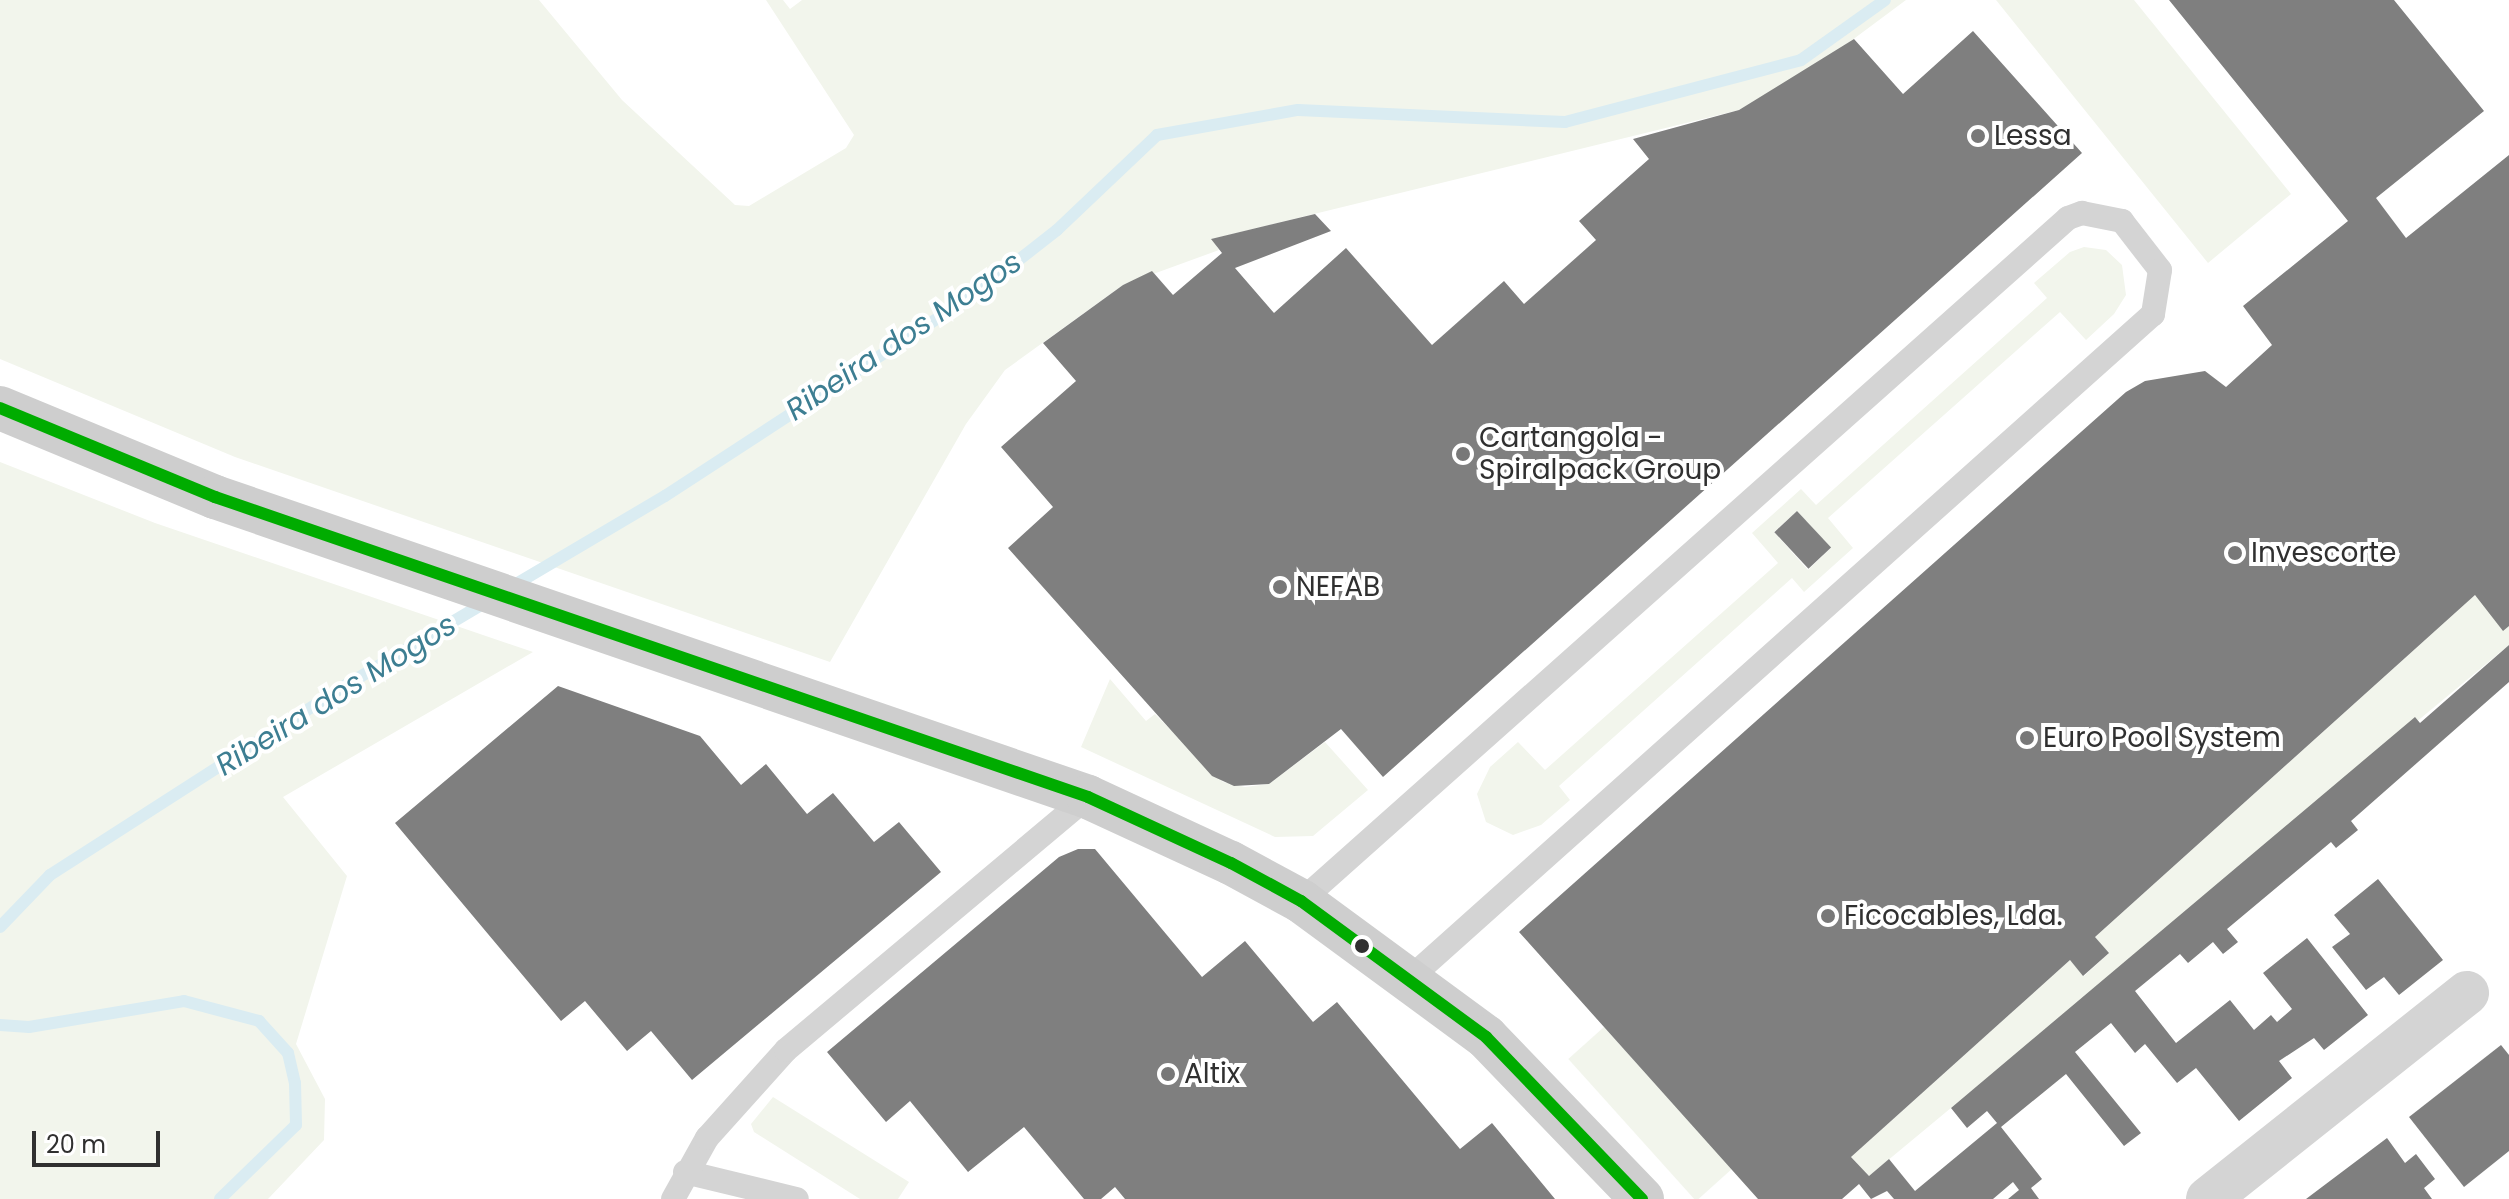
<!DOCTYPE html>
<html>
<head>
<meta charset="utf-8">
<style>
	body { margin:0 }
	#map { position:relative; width:2509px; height:1199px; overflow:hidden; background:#fff; font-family:Poppins,sans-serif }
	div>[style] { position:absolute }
	.green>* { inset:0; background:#f2f5ec; transform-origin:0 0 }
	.stream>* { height:12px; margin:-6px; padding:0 6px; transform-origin:6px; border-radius:6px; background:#daecf2 }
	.building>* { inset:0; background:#7f7f7f; transform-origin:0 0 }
	.lane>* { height:24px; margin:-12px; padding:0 12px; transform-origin:12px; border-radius:12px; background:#d4d4d4 }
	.street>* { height:44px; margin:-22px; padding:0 22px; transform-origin:22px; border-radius:22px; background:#d4d4d4 }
	.secondary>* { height:44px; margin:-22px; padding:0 22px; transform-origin:22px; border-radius:22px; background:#cecece }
	.bus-1>* { height:12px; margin:-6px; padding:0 6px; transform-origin:6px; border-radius:6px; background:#00ac00 }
	.dots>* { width:22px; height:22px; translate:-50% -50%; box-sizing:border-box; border:4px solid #fff; border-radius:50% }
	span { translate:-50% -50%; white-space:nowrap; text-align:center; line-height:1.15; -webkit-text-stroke:8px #fff; paint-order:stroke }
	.poi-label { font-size:28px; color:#303030 }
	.left { translate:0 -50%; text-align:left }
	.water-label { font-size:30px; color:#3d7e92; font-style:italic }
	.scale { position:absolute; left:32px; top:1131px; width:128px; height:36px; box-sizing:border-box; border:4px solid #303030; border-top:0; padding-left:10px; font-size:24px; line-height:28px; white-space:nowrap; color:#303030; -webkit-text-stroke:6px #fff; paint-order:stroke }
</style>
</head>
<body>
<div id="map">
	<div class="green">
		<div style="clip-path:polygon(0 0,539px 0,622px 100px,735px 205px,749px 206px,846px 148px,854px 135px,766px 0,783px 0,790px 9px,802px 0,1906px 0,1824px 61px,1739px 110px,1212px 239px,1219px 250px,1123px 285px,1005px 370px,966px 424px,830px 662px,235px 457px,0 359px)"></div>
		<div style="clip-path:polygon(1996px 0,2134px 0,2291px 194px,2208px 263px)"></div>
		<div style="clip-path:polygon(evenodd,2084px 247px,2106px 250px,2122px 265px,2126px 295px,2114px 314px,2086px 340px,2060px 312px,1828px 518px,1853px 548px,1804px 592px,1792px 578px,1559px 786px,1570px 800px,1541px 825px,1513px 835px,1486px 822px,1477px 794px,1490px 767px,1518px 742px,1545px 770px,1778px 563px,1752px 533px,1801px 489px,1816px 505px,2047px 298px,2034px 283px,2070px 252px,2084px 247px,1797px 511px,1831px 548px,1808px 570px,1774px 532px,1797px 511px)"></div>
		<div style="clip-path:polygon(0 462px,155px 523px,533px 652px,283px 797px,347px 876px,296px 1044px,325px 1099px,324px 1140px,268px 1199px,0 1199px)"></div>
		<div style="clip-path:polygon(2475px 595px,2509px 626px,2509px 645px,1869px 1176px,1851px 1157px,2070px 960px,2084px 976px,2108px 954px,2095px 937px)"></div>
		<div style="clip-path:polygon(1110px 679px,1146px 721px,1155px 714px,1223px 782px,1245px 787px,1269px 784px,1325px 742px,1368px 790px,1313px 836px,1275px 837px,1081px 747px)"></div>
		<div style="left:1604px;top:1027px;width:191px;height:48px;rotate:48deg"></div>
		<div style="clip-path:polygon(773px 1097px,909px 1182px,898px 1199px,860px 1199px,754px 1132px,751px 1124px)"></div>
	</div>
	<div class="stream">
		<div style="left:511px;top:587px;width:179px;rotate:-30.6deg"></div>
		<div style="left:665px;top:496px;width:375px;rotate:-33.1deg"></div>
		<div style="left:979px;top:291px;width:99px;rotate:-38deg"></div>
		<div style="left:1057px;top:230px;width:138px;rotate:-43.5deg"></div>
		<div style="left:1157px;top:135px;width:143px;rotate:-10.1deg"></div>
		<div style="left:1298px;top:110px;width:267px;rotate:2.6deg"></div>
		<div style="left:1565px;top:122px;width:244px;rotate:-14.7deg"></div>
		<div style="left:1801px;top:60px;width:103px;rotate:-35.5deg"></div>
		<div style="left:0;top:927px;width:72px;rotate:-46.1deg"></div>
		<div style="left:50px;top:875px;width:354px;rotate:-32.7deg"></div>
		<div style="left:348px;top:684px;width:163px;rotate:-30.7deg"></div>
		<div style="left:0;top:1025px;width:29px;rotate:4deg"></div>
		<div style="left:29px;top:1027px;width:157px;rotate:-9.5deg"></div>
		<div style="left:184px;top:1001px;width:78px;rotate:14.9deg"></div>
		<div style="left:259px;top:1021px;width:43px;rotate:47.8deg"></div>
		<div style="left:288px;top:1053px;width:31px;rotate:77deg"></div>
		<div style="left:295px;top:1083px;width:42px;rotate:88.6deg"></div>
		<div style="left:296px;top:1125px;width:106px;rotate:135.8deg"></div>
	</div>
	<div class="building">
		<div style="clip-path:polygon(2169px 0,2394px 0,2484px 111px,2376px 198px,2406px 238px,2509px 155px,2509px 626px,2503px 631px,2475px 595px,2095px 937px,2109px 953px,2083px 976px,2070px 960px,1851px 1157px,1869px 1176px,1889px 1159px,1915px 1191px,1997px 1123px,1987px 1111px,1967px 1128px,1951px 1108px,2415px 717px,2420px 723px,2509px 645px,2509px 682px,2351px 821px,2358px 830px,2336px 848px,2331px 842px,2227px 929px,2238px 942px,2223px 954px,2213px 942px,2188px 963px,2180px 954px,2135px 991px,2176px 1043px,2230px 1000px,2254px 1030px,2271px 1015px,2277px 1022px,2292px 1009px,2263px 973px,2307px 938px,2368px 1015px,2324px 1050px,2314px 1038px,2279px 1061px,2292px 1078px,2239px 1121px,2196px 1068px,2177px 1083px,2145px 1044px,2135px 1053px,2111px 1023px,2075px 1052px,2141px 1133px,2124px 1146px,2066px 1074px,2001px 1127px,2042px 1179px,2031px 1188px,2039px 1199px,2008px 1199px,2019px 1190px,2013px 1182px,1993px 1199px,1894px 1199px,1887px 1191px,1871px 1199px,1859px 1184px,1842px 1199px,1758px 1199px,1519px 932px,2126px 392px,2145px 381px,2205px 371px,2226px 387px,2272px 345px,2243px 306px,2348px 221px)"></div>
		<div style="clip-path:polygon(1973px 31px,2082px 153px,1383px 777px,1341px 729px,1269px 784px,1234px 786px,1212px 776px,1008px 548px,1053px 507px,1001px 447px,1076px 381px,1043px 343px,1123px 285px,1152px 271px,1173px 295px,1222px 253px,1211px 239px,1315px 214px,1331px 231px,1235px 268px,1274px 313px,1346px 248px,1432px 345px,1504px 281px,1524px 304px,1596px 240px,1579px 221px,1649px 159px,1633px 139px,1739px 110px,1854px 39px,1903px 94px)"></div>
		<div style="left:1797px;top:511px;width:50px;height:31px;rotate:47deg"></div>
		<div style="clip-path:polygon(558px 686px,700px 736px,741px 785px,766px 764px,807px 814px,833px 793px,874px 842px,899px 822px,941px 872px,692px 1080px,651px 1031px,627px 1051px,585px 1001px,561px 1021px,395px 823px)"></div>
		<div style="clip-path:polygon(1078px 849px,1095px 849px,1202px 977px,1245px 941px,1313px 1022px,1337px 1002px,1460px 1149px,1492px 1123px,1555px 1199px,1125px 1199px,1115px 1187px,1101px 1199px,1084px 1199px,1024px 1127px,968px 1172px,910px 1101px,886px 1122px,827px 1052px,1059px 857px)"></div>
		<div style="clip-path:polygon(2378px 879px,2443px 960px,2399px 995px,2384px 977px,2366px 990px,2332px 947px,2350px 934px,2334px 915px)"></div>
		<div style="clip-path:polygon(2501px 1045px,2509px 1055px,2509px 1151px,2464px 1187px,2409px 1117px)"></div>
		<div style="clip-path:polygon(2387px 1138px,2405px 1163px,2416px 1154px,2435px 1179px,2424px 1188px,2432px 1199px,2306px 1199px)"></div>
	</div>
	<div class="lane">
		<div style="left:1301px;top:901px;width:1027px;rotate:-41.68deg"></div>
		<div style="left:2068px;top:218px;width:15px;rotate:-20deg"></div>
		<div style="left:2082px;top:213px;width:41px;rotate:11.3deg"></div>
		<div style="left:2122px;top:221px;width:62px;rotate:52.2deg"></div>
		<div style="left:2160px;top:270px;width:45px;rotate:99deg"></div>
		<div style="left:2153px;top:314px;width:996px;rotate:138.21deg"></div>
		<div style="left:685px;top:1172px;width:115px;rotate:13.6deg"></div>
		<div style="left:673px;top:1199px;width:70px;rotate:-60.9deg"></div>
		<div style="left:707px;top:1138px;width:118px;rotate:-48.1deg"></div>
		<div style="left:786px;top:1050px;width:394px;rotate:-40deg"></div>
	</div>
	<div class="street">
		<div style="left:2208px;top:1199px;width:331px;rotate:-38.5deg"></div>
	</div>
	<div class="secondary">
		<div style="left:0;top:408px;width:233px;rotate:22.5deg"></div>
		<div style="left:215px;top:497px;width:923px;rotate:18.96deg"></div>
		<div style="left:1088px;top:797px;width:157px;rotate:24.8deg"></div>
		<div style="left:1231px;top:863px;width:80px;rotate:28.5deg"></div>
		<div style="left:1301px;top:901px;width:230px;rotate:36.3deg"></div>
		<div style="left:1486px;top:1037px;width:225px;rotate:46.1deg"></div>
	</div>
	<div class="bus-1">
		<div style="left:0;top:408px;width:233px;rotate:22.5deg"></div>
		<div style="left:215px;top:497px;width:923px;rotate:18.96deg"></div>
		<div style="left:1088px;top:797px;width:157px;rotate:24.8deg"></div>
		<div style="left:1231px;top:863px;width:80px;rotate:28.5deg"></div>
		<div style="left:1301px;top:901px;width:230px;rotate:36.3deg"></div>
		<div style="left:1486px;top:1037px;width:225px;rotate:46.1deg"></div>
	</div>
	<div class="dots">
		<div style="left:1978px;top:136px;background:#787878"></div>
		<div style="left:1463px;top:454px;background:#787878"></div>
		<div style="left:2235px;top:553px;background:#787878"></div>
		<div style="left:1280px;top:587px;background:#787878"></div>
		<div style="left:2027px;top:738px;background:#787878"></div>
		<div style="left:1828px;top:916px;background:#787878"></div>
		<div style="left:1362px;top:946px;background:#303030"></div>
		<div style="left:1168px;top:1074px;background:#787878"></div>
	</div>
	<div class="poi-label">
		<span class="left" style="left:1994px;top:136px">Lessa</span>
		<span class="left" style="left:1479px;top:454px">Cartangola -<br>Spiralpack Group</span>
		<span class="left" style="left:2251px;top:553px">Invescorte</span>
		<span class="left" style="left:1296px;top:587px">NEFAB</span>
		<span class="left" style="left:2043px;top:738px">Euro Pool System</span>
		<span class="left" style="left:1844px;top:916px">Ficocables, Lda.</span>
		<span class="left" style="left:1184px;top:1074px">Altix</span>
	</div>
	<div class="water-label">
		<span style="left:904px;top:336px;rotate:-34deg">Ribeira dos Mogos</span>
		<span style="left:336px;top:695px;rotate:-32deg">Ribeira dos Mogos</span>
	</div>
	<div class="scale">20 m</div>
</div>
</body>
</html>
